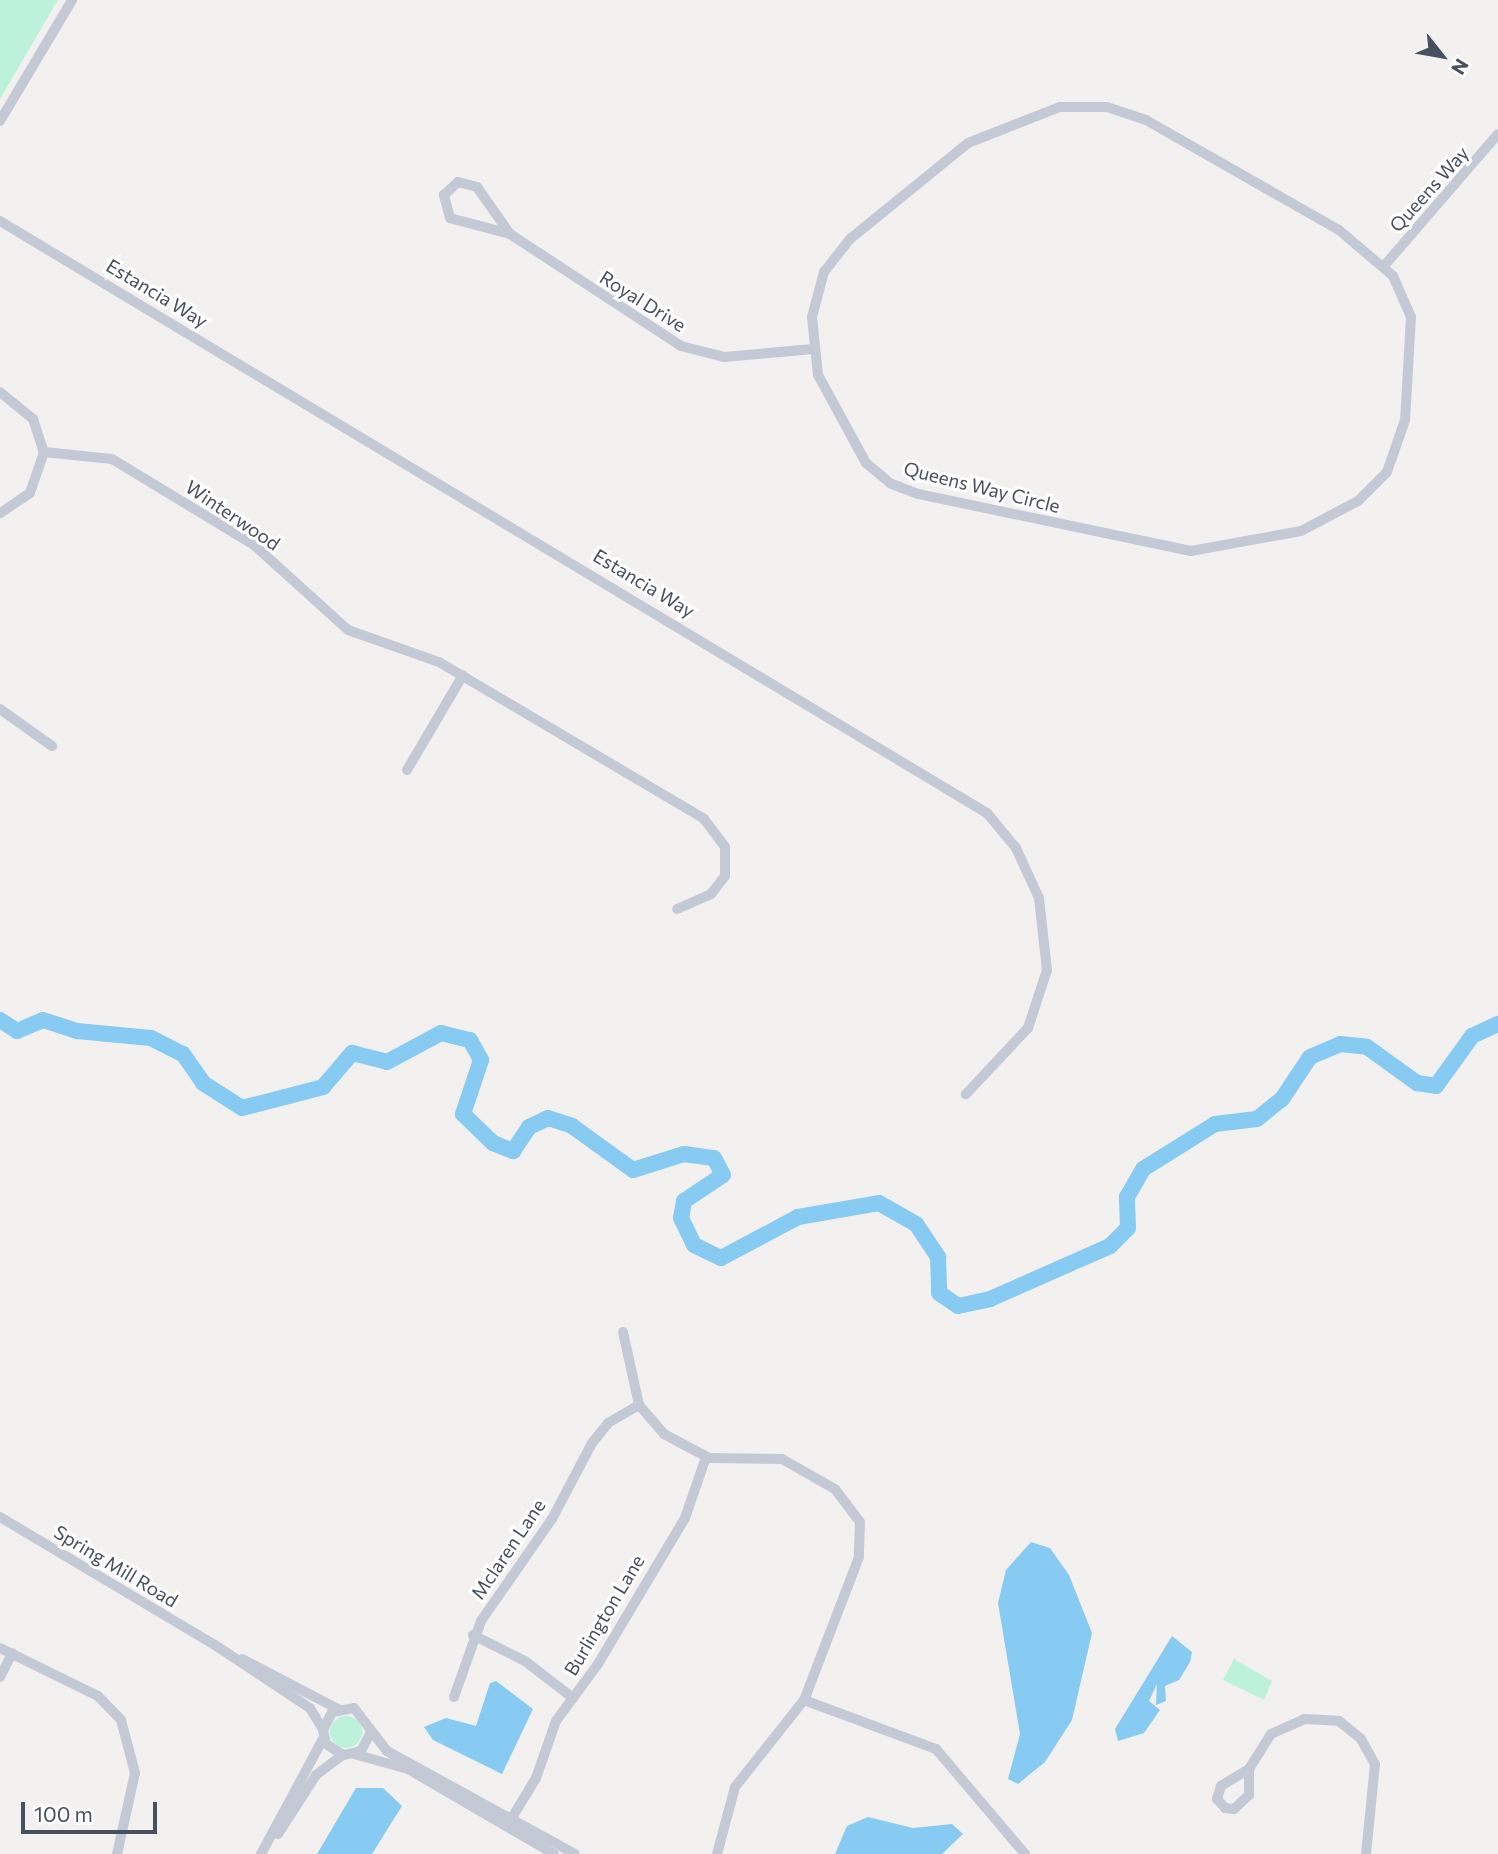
<!DOCTYPE html>
<html>
<head>
<meta charset="utf-8">
<style>
	body { margin:0 }
	#map { position:relative; width:1498px; height:1854px; overflow:hidden; background:#f3f1f0; font-family:Commissioner,sans-serif }
	div>[style] { position:absolute }
	.green>* { inset:0; background:#bdf2da }
	.round { border-radius:50% }
	.water>* { inset:0; background:#87caf2 }
	.river>* { height:16px; margin:-8px; padding:0 8px; transform-origin:8px; border-radius:8px; background:#87caf2 }
	.minor>* { height:10px; margin:-5px; padding:0 5px; transform-origin:5px; border-radius:5px; background:#c3cad6 }
	span { translate:-50% -50%; white-space:nowrap; text-align:center; line-height:1.15; -webkit-text-stroke:6px #fff; paint-order:stroke }
	.street-label { font-size:19px; color:#47505f }
	.north { position:absolute; left:1407px; top:21px; width:70px; height:70px; -webkit-text-stroke:5px #fff; paint-order:stroke; rotate:121deg; font-size:19px; font-weight:700; line-height:28px; text-align:center; color:#47505f }
	.north::after { content:''; display:block; margin:auto; width:24px; height:32px; background:#47505f; clip-path:polygon(50% 0,100% 100%,50% 72%,0 100%) }
	.scale { position:absolute; left:21px; top:1802px; width:136px; height:32px; box-sizing:border-box; border:4px solid #47505f; border-top:0; padding-left:9px; font-size:21px; line-height:24px; white-space:nowrap; color:#47505f; -webkit-text-stroke:5px #fff; paint-order:stroke }
</style>
</head>
<body>
<div id="map">
	<div class="green">
		<div style="clip-path:polygon(0 0,58px 0,0 99px)"></div>
		<div style="clip-path:polygon(1234px 1659px,1272px 1681px,1264px 1700px,1223px 1680px)"></div>
		<div class="round" style="left:330px;top:1716px;width:32px;height:32px"></div>
	</div>
	<div class="water">
		<div style="clip-path:polygon(1031px 1542px,1050px 1548px,1069px 1575px,1092px 1633px,1072px 1720px,1045px 1762px,1018px 1784px,1008px 1779px,1020px 1734px,998px 1603px,1006px 1570px)"></div>
		<div style="clip-path:polygon(1172px 1636px,1192px 1652px,1190px 1662px,1179px 1680px,1165px 1686px,1166px 1701px,1156px 1705px,1157px 1684px,1149px 1701px,1160px 1710px,1144px 1733px,1118px 1741px,1115px 1729px)"></div>
		<div style="clip-path:polygon(496px 1681px,533px 1709px,502px 1774px,433px 1740px,424px 1727px,446px 1718px,476px 1726px,490px 1683px)"></div>
		<div style="clip-path:polygon(356px 1788px,383px 1788px,402px 1806px,372px 1854px,317px 1854px)"></div>
		<div style="clip-path:polygon(868px 1817px,913px 1828px,952px 1824px,963px 1834px,942px 1854px,835px 1854px,847px 1826px)"></div>
	</div>
	<div class="river">
		<div style="left:0;top:1020px;width:20px;rotate:33deg"></div>
		<div style="left:17px;top:1031px;width:28px;rotate:-23deg"></div>
		<div style="left:43px;top:1020px;width:36px;rotate:18deg"></div>
		<div style="left:77px;top:1031px;width:74px;rotate:5.4deg"></div>
		<div style="left:151px;top:1038px;width:36px;rotate:27deg"></div>
		<div style="left:183px;top:1054px;width:35px;rotate:55deg"></div>
		<div style="left:203px;top:1083px;width:46px;rotate:32.7deg"></div>
		<div style="left:242px;top:1108px;width:84px;rotate:-14.5deg"></div>
		<div style="left:323px;top:1087px;width:45px;rotate:-49.5deg"></div>
		<div style="left:352px;top:1053px;width:36px;rotate:14deg"></div>
		<div style="left:387px;top:1062px;width:61px;rotate:-28.2deg"></div>
		<div style="left:441px;top:1033px;width:30px;rotate:14deg"></div>
		<div style="left:470px;top:1040px;width:23px;rotate:61deg"></div>
		<div style="left:481px;top:1060px;width:57px;rotate:108.4deg"></div>
		<div style="left:463px;top:1114px;width:42px;rotate:44deg"></div>
		<div style="left:493px;top:1143px;width:22px;rotate:22deg"></div>
		<div style="left:513px;top:1151px;width:29px;rotate:-56deg"></div>
		<div style="left:529px;top:1127px;width:21px;rotate:-25deg"></div>
		<div style="left:548px;top:1118px;width:25px;rotate:18deg"></div>
		<div style="left:572px;top:1126px;width:75px;rotate:35.8deg"></div>
		<div style="left:633px;top:1170px;width:53px;rotate:-17.4deg"></div>
		<div style="left:684px;top:1154px;width:30px;rotate:8deg"></div>
		<div style="left:714px;top:1158px;width:19px;rotate:62deg"></div>
		<div style="left:723px;top:1175px;width:47px;rotate:146.3deg"></div>
		<div style="left:684px;top:1201px;width:17px;rotate:100deg"></div>
		<div style="left:681px;top:1218px;width:30px;rotate:64deg"></div>
		<div style="left:694px;top:1245px;width:30px;rotate:26deg"></div>
		<div style="left:721px;top:1258px;width:87px;rotate:-28deg"></div>
		<div style="left:798px;top:1217px;width:82px;rotate:-9.8deg"></div>
		<div style="left:879px;top:1203px;width:43px;rotate:29.6deg"></div>
		<div style="left:916px;top:1224px;width:40px;rotate:56deg"></div>
		<div style="left:938px;top:1257px;width:36px;rotate:88deg"></div>
		<div style="left:939px;top:1293px;width:23px;rotate:34deg"></div>
		<div style="left:958px;top:1306px;width:33px;rotate:-12deg"></div>
		<div style="left:990px;top:1299px;width:131px;rotate:-23.8deg"></div>
		<div style="left:1110px;top:1246px;width:25px;rotate:-45deg"></div>
		<div style="left:1128px;top:1228px;width:31px;rotate:-92deg"></div>
		<div style="left:1127px;top:1197px;width:32px;rotate:-60deg"></div>
		<div style="left:1143px;top:1169px;width:85px;rotate:-32deg"></div>
		<div style="left:1215px;top:1124px;width:42px;rotate:-6.8deg"></div>
		<div style="left:1257px;top:1119px;width:32px;rotate:-39deg"></div>
		<div style="left:1282px;top:1099px;width:50px;rotate:-56.3deg"></div>
		<div style="left:1310px;top:1057px;width:33px;rotate:-23deg"></div>
		<div style="left:1340px;top:1044px;width:27px;rotate:6deg"></div>
		<div style="left:1367px;top:1047px;width:62px;rotate:35.8deg"></div>
		<div style="left:1417px;top:1083px;width:19px;rotate:9deg"></div>
		<div style="left:1436px;top:1086px;width:62px;rotate:-54.2deg"></div>
		<div style="left:1472px;top:1036px;width:29px;rotate:-25deg"></div>
	</div>
	<div class="minor">
		<div style="left:1060px;top:107px;width:47px"></div>
		<div style="left:1107px;top:107px;width:41px;rotate:18.4deg"></div>
		<div style="left:1146px;top:120px;width:222px;rotate:29.7deg"></div>
		<div style="left:1339px;top:230px;width:71px;rotate:40.4deg"></div>
		<div style="left:1393px;top:276px;width:45px;rotate:66.3deg"></div>
		<div style="left:1411px;top:317px;width:103px;rotate:93.3deg"></div>
		<div style="left:1405px;top:420px;width:55px;rotate:109.1deg"></div>
		<div style="left:1387px;top:472px;width:41px;rotate:135deg"></div>
		<div style="left:1358px;top:501px;width:64px;rotate:152.2deg"></div>
		<div style="left:1301px;top:531px;width:112px;rotate:169.7deg"></div>
		<div style="left:1191px;top:551px;width:279px;rotate:-168.2deg"></div>
		<div style="left:918px;top:494px;width:30px;rotate:-159deg"></div>
		<div style="left:890px;top:483px;width:31px;rotate:-140deg"></div>
		<div style="left:866px;top:463px;width:100px;rotate:-118.6deg"></div>
		<div style="left:818px;top:375px;width:58px;rotate:-95.9deg"></div>
		<div style="left:812px;top:317px;width:47px;rotate:-75.1deg"></div>
		<div style="left:824px;top:272px;width:42px;rotate:-51.8deg"></div>
		<div style="left:850px;top:239px;width:152px;rotate:-39.1deg"></div>
		<div style="left:968px;top:143px;width:99px;rotate:-21.4deg"></div>
		<div style="left:0;top:121px;width:141px;rotate:-59.2deg"></div>
		<div style="left:458px;top:182px;width:20px;rotate:15deg"></div>
		<div style="left:477px;top:187px;width:57px;rotate:54.9deg"></div>
		<div style="left:510px;top:234px;width:62px;rotate:-165.1deg"></div>
		<div style="left:450px;top:218px;width:24px;rotate:-105deg"></div>
		<div style="left:444px;top:195px;width:19px;rotate:-43deg"></div>
		<div style="left:0;top:221px;width:1151px;rotate:30.96deg"></div>
		<div style="left:987px;top:813px;width:45px;rotate:50.4deg"></div>
		<div style="left:1016px;top:848px;width:55px;rotate:65.3deg"></div>
		<div style="left:1039px;top:898px;width:72px;rotate:83.7deg"></div>
		<div style="left:1047px;top:970px;width:61px;rotate:108.1deg"></div>
		<div style="left:1028px;top:1028px;width:91px;rotate:133.2deg"></div>
		<div style="left:510px;top:234px;width:204px;rotate:33.2deg"></div>
		<div style="left:681px;top:346px;width:44px;rotate:14.3deg"></div>
		<div style="left:724px;top:357px;width:89px;rotate:-5.1deg"></div>
		<div style="left:1384px;top:266px;width:174px;rotate:-49.2deg"></div>
		<div style="left:0;top:392px;width:43px;rotate:39.3deg"></div>
		<div style="left:33px;top:419px;width:35px;rotate:72deg"></div>
		<div style="left:44px;top:452px;width:43px;rotate:108.9deg"></div>
		<div style="left:30px;top:493px;width:36px;rotate:146deg"></div>
		<div style="left:44px;top:452px;width:68px;rotate:5.9deg"></div>
		<div style="left:112px;top:459px;width:166px;rotate:31.2deg"></div>
		<div style="left:254px;top:545px;width:127px;rotate:42.1deg"></div>
		<div style="left:348px;top:630px;width:96px;rotate:19.4deg"></div>
		<div style="left:439px;top:662px;width:308px;rotate:30.6deg"></div>
		<div style="left:704px;top:819px;width:35px;rotate:53deg"></div>
		<div style="left:725px;top:847px;width:29px;rotate:90deg"></div>
		<div style="left:725px;top:876px;width:23px;rotate:128deg"></div>
		<div style="left:711px;top:894px;width:37px;rotate:156deg"></div>
		<div style="left:0;top:709px;width:64px;rotate:35.4deg"></div>
		<div style="left:407px;top:770px;width:110px;rotate:-59.5deg"></div>
		<div style="left:623px;top:1332px;width:75px;rotate:77.6deg"></div>
		<div style="left:639px;top:1405px;width:38px;rotate:49deg"></div>
		<div style="left:664px;top:1434px;width:51px;rotate:28.1deg"></div>
		<div style="left:709px;top:1458px;width:73px;rotate:0.8deg"></div>
		<div style="left:782px;top:1459px;width:61px;rotate:29.5deg"></div>
		<div style="left:835px;top:1489px;width:41px;rotate:52.9deg"></div>
		<div style="left:860px;top:1522px;width:35px;rotate:92deg"></div>
		<div style="left:859px;top:1557px;width:153px;rotate:111deg"></div>
		<div style="left:804px;top:1700px;width:111px;rotate:128.4deg"></div>
		<div style="left:735px;top:1787px;width:69px;rotate:105deg"></div>
		<div style="left:0;top:1517px;width:250px;rotate:30.8deg"></div>
		<div style="left:215px;top:1645px;width:114px;rotate:33.6deg"></div>
		<div style="left:310px;top:1708px;width:26px;rotate:59deg"></div>
		<div style="left:473px;top:1635px;width:58px;rotate:26.6deg"></div>
		<div style="left:525px;top:1661px;width:61px;rotate:37.6deg"></div>
		<div style="left:0;top:1648px;width:109px;rotate:26.1deg"></div>
		<div style="left:98px;top:1696px;width:33px;rotate:46deg"></div>
		<div style="left:121px;top:1720px;width:55px;rotate:75.2deg"></div>
		<div style="left:135px;top:1773px;width:83px;rotate:102.5deg"></div>
		<div style="left:242px;top:1659px;width:108px;rotate:27.5deg"></div>
		<div style="left:0;top:1677px;width:27px;rotate:-63deg"></div>
		<div style="left:454px;top:1697px;width:81px;rotate:-70.4deg"></div>
		<div style="left:481px;top:1621px;width:124px;rotate:-55.2deg"></div>
		<div style="left:552px;top:1519px;width:86px;rotate:-62.2deg"></div>
		<div style="left:592px;top:1443px;width:26px;rotate:-51deg"></div>
		<div style="left:608px;top:1423px;width:36px;rotate:-30deg"></div>
		<div style="left:804px;top:1700px;width:141px;rotate:20.4deg"></div>
		<div style="left:936px;top:1749px;width:138px;rotate:49.7deg"></div>
		<div style="left:371px;top:1732px;width:21px;rotate:118deg"></div>
		<div style="left:361px;top:1751px;width:18px;rotate:167deg"></div>
		<div style="left:343px;top:1755px;width:20px;rotate:-147deg"></div>
		<div style="left:326px;top:1744px;width:14px;rotate:-102deg"></div>
		<div style="left:323px;top:1730px;width:20px;rotate:-63deg"></div>
		<div style="left:332px;top:1712px;width:22px;rotate:-10deg"></div>
		<div style="left:354px;top:1708px;width:54px;rotate:52.5deg"></div>
		<div style="left:387px;top:1751px;width:214px;rotate:28.7deg"></div>
		<div style="left:354px;top:1754px;width:56px;rotate:15.5deg"></div>
		<div style="left:408px;top:1769px;width:169px;rotate:30.2deg"></div>
		<div style="left:1249px;top:1769px;width:33px;rotate:149deg"></div>
		<div style="left:1221px;top:1786px;width:14px;rotate:107deg"></div>
		<div style="left:1217px;top:1799px;width:12px;rotate:48deg"></div>
		<div style="left:1225px;top:1808px;width:9px;rotate:6deg"></div>
		<div style="left:1234px;top:1809px;width:21px;rotate:-43deg"></div>
		<div style="left:1249px;top:1795px;width:26px;rotate:-90deg"></div>
		<div style="left:1249px;top:1769px;width:41px;rotate:-57.8deg"></div>
		<div style="left:1271px;top:1734px;width:36px;rotate:-24deg"></div>
		<div style="left:1304px;top:1719px;width:35px;rotate:3deg"></div>
		<div style="left:1339px;top:1721px;width:28px;rotate:39deg"></div>
		<div style="left:1361px;top:1739px;width:29px;rotate:61deg"></div>
		<div style="left:1375px;top:1764px;width:90px;rotate:95.7deg"></div>
		<div style="left:507px;top:1826px;width:56px;rotate:-58.9deg"></div>
		<div style="left:536px;top:1778px;width:60px;rotate:-70.7deg"></div>
		<div style="left:556px;top:1721px;width:71px;rotate:-53.6deg"></div>
		<div style="left:598px;top:1664px;width:170px;rotate:-59.2deg"></div>
		<div style="left:685px;top:1518px;width:65px;rotate:-71deg"></div>
		<div style="left:278px;top:1834px;width:70px;rotate:-57.2deg"></div>
		<div style="left:316px;top:1775px;width:34px;rotate:-37deg"></div>
		<div style="left:261px;top:1854px;width:133px;rotate:-61.7deg"></div>
	</div>
	<div class="street-label">
		<span style="left:1429px;top:189px;rotate:-48deg">Queens Way</span>
		<span style="left:157px;top:293px;rotate:31deg">Estancia Way</span>
		<span style="left:643px;top:301px;rotate:32deg">Royal Drive</span>
		<span style="left:982px;top:487px;rotate:14deg">Queens Way Circle</span>
		<span style="left:233px;top:515px;rotate:34deg">Winterwood</span>
		<span style="left:644px;top:583px;rotate:31deg">Estancia Way</span>
		<span style="left:508px;top:1549px;rotate:-56deg">Mclaren Lane</span>
		<span style="left:116px;top:1566px;rotate:31deg">Spring Mill Road</span>
		<span style="left:604px;top:1615px;rotate:-59deg">Burlington Lane</span>
	</div>
	<div class="north">N</div>
	<div class="scale">100 m</div>
</div>
</body>
</html>
